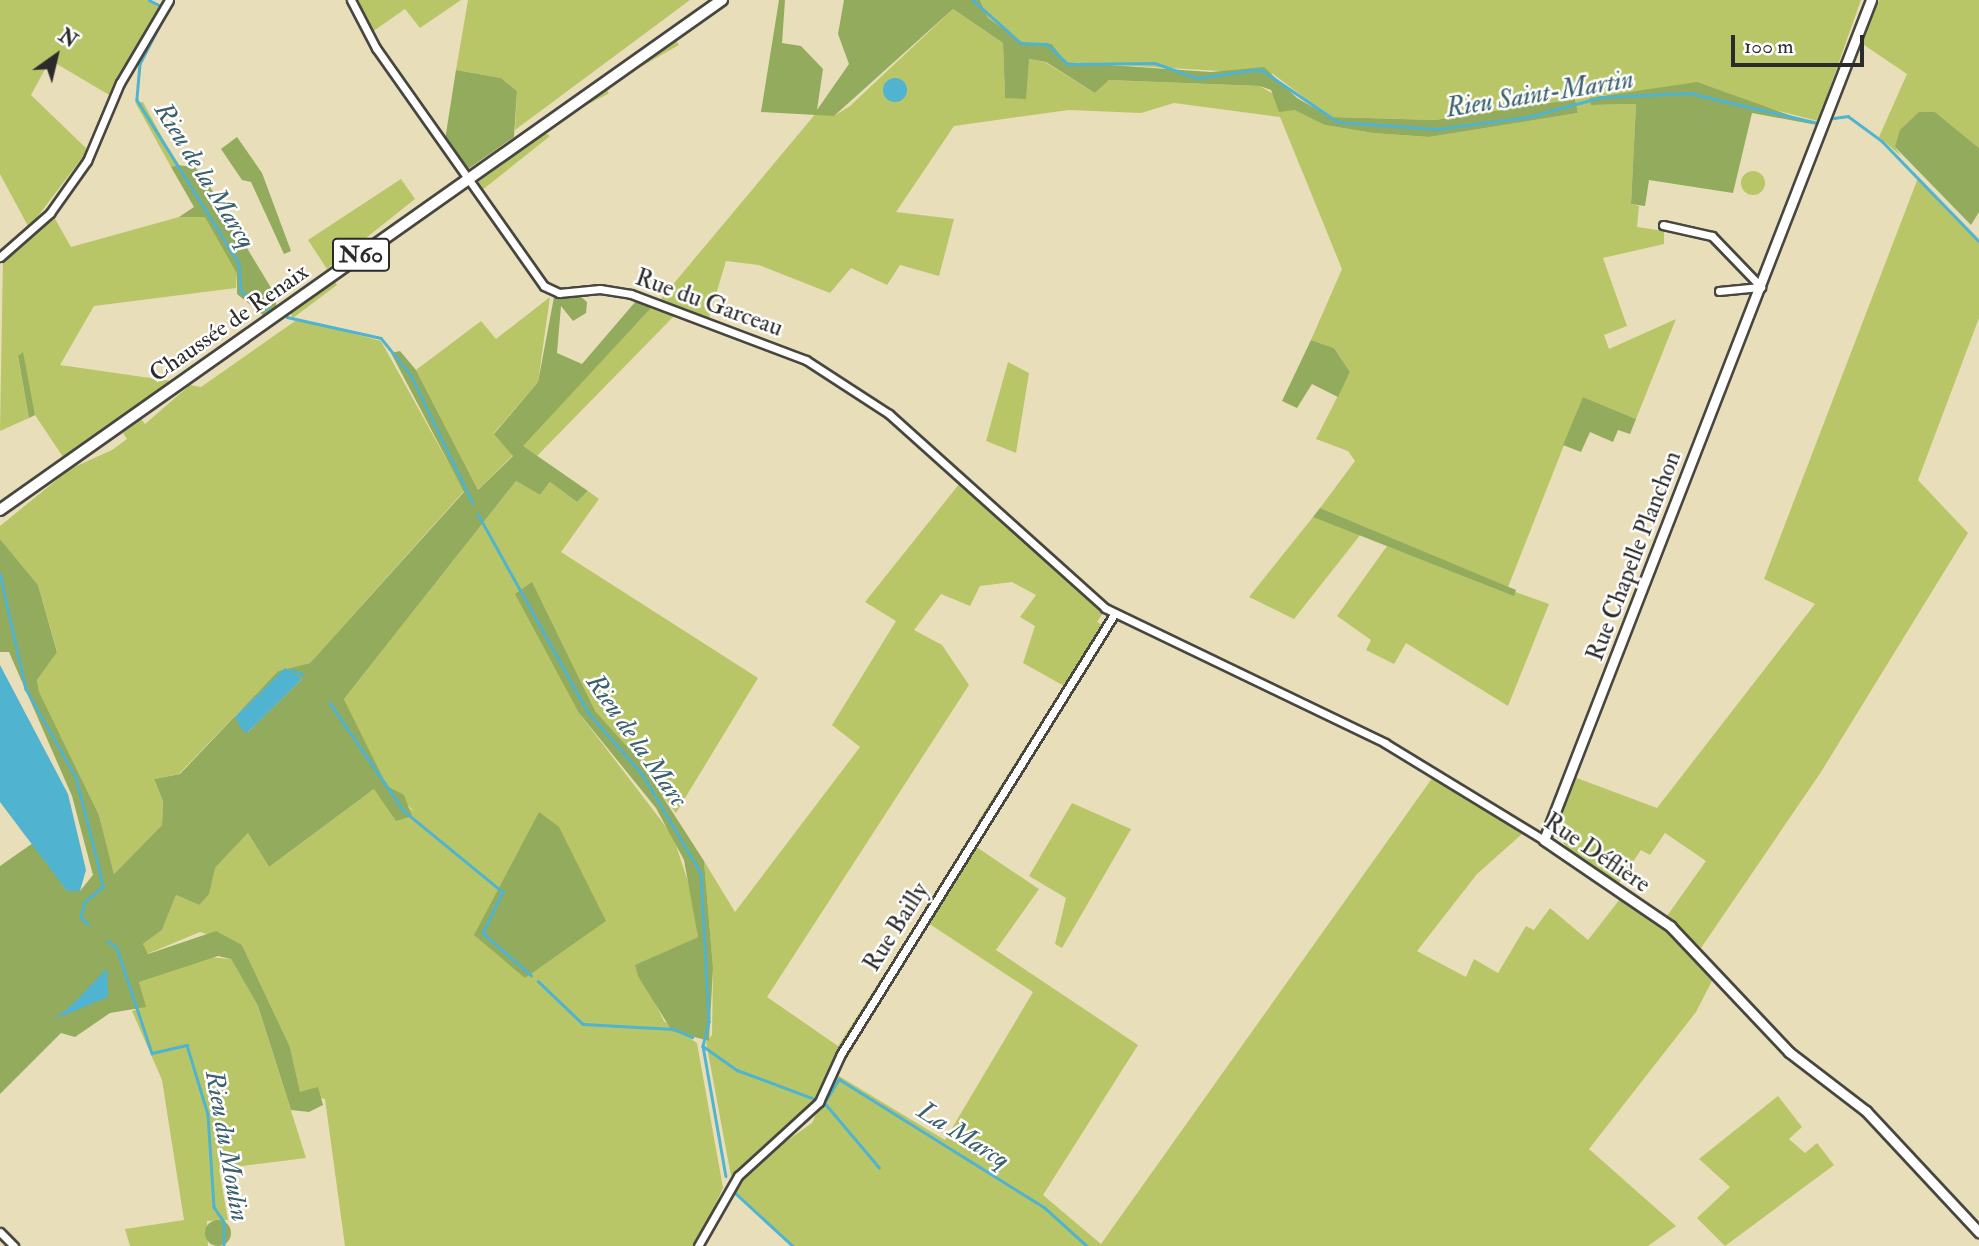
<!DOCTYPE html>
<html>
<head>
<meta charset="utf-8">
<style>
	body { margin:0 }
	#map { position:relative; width:1979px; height:1246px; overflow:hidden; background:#e9deba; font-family:"IM FELL Double Pica",serif }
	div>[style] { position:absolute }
	.green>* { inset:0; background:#b9c668; transform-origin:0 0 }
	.round { border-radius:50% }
	.forest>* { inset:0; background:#92ab5c }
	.water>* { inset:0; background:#50b3cf }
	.stream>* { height:2.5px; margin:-1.25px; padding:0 1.25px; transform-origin:1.25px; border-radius:1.25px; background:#50b3cf }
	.roads { filter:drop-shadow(2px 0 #484640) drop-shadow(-2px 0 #484640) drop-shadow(0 2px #484640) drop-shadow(0 -2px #484640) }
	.minor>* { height:7px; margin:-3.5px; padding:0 3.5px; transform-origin:3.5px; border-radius:3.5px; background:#fff }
	.tertiary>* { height:9px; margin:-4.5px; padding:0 4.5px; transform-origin:4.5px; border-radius:4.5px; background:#fff }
	.primary>* { height:10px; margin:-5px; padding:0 5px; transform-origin:5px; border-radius:5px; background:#fff }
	span { translate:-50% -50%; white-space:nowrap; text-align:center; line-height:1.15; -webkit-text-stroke:5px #fff; paint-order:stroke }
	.shield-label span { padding:2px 5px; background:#fff; border:2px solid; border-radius:5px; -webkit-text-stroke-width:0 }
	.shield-label { font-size:23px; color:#2b2b2b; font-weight:700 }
	.street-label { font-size:24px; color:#2b2b2b }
	.water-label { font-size:26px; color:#3a616d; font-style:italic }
	.north { position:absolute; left:21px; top:21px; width:70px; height:70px; -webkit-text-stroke:5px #fff; paint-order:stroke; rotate:34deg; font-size:19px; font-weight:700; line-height:28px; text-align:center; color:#2b2b2b }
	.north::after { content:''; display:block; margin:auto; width:24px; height:32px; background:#2b2b2b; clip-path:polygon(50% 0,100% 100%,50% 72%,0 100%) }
	.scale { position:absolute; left:1731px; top:35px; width:133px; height:32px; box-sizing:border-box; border:4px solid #2b2b2b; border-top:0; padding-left:9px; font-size:21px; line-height:24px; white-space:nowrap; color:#2b2b2b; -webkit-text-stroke:5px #fff; paint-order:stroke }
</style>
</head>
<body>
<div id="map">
	<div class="green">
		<div style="clip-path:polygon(0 0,148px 0,159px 8px,111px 96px,50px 60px,31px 95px,88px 150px,29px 228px,0 174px)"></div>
		<div style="clip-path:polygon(353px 0,461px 0,420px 28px,405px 9px,372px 32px)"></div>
		<div style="clip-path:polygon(468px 0,690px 0,515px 130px,517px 91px,501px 78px,456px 70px)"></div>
		<div style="clip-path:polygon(980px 0,1861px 0,1818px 121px,1728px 98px,1602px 95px,1592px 105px,1636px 104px,1631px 204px,1639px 206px,1637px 227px,1664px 231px,1664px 244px,1603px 258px,1627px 326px,1604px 335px,1609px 349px,1676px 319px,1636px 419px,1583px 397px,1508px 587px,1320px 508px,1355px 461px,1348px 451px,1316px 439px,1350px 372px,1334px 348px,1311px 340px,1342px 269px,1280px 117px,1174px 103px,1141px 113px,1069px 110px,954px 126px,896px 212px,954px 219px,939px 276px,900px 265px,887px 285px,851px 268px,830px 293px,759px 265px,726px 261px,708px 321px,660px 300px,817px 112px,834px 116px,850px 106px,953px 9px,1003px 43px,1005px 98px,1028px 59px,1045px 62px,1095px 93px,1109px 80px,1260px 86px,1325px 125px,1373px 133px,1429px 137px,1578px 113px,1575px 99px,1435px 120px,1330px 117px,1273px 74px,1066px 62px,1052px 44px,1024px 43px,988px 18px)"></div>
		<div style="clip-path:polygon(1879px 0,1979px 0,1979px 148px,1935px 112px,1895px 147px,1901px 156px,1879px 137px,1907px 74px,1861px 43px)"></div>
		<div style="clip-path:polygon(363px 32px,377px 53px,445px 150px,375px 55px)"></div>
		<div style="clip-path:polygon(676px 41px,679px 45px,635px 70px)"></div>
		<div style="left:607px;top:90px;width:4px;height:62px;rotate:63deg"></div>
		<div style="clip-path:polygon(135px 102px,143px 102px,177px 165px,171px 167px)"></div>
		<div style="clip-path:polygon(545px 133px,550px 136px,481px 191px,478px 182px)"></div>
		<div class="round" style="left:1741px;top:171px;width:24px;height:24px"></div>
		<div style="clip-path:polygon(1918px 178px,1979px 241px,1979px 318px,1918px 480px,1968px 533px,1821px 772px,1701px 948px,1667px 916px,1706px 861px,1665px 833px,1650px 855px,1641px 850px,1618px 884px,1571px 853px,1562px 841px,1558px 815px,1574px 777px,1657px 808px,1815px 604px,1764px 579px)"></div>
		<div style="clip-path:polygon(401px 179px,415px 199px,327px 269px,308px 240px)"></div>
		<div style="clip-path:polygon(205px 216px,237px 274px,236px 288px,94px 306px,60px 365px,171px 381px,63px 457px,35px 415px,22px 353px,18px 357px,29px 418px,0 431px,3px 257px,54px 217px,71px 247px,179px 217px)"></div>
		<div style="clip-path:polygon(335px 282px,337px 285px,293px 318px,290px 313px)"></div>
		<div style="clip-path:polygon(550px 297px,538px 382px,494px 433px,513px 455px,478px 490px,416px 370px,481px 321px,496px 339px)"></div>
		<div style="clip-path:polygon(652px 307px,675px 315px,537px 456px,522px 446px)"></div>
		<div style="clip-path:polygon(298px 319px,381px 341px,464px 491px,310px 663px,278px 671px,179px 774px,154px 779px,163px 801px,162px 825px,114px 874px,99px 815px,39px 693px,37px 680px,57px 651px,38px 585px,0 539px,0 526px,70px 469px,112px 450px,127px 439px,123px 433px,141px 419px,145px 424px,190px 385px,201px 387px)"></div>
		<div style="clip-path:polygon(1008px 362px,1029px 373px,1016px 453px,986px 441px)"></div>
		<div style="clip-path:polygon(516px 481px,540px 495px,550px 482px,577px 502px,588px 491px,599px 499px,561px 552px,758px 678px,676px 813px,595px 711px,579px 713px,673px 836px,694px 900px,698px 937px,636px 965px,664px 1021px,697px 1043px,723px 1188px,696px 1246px,345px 1246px,325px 1099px,300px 1093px,290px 1047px,242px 945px,200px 932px,147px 954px,143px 944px,162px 930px,176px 895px,199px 905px,215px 868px,248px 833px,269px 867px,374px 789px,414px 811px,387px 787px,344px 699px)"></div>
		<div style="clip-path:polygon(960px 483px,1103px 613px,1097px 622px,1106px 627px,1066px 687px,1023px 663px,1035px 626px,1020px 617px,1036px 595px,1012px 582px,980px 586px,970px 606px,941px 594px,914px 630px,942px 645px,969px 685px,767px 997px,838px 1046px,961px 854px,813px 1108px,731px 1176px,706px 1042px,712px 1035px,713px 969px,704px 861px,735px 912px,860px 747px,832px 725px,896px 621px,865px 602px)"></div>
		<div style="clip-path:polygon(1313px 517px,1361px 534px,1294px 619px,1249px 597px)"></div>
		<div style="clip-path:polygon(1387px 546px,1549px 604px,1508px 706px,1406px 643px,1394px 664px,1366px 650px,1371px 640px,1337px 616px)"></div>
		<div style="clip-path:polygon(1068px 693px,1071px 695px,1021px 774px,1018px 773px)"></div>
		<div style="clip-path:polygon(1051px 706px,1053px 707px,980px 825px,977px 823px)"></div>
		<div style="clip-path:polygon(1433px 777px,1522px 834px,1477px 874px,1417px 951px,1466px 977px,1474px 959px,1498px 973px,1526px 926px,1534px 930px,1550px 908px,1588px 940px,1620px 899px,1673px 933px,1714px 977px,1696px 1012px,1589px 1149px,1676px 1226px,1648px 1246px,793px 1246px,732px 1189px,754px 1164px,812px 1123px,834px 1073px,945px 1140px,1033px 992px,925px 921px,975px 846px,1039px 889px,996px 950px,1138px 1045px,1043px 1195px,1101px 1244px)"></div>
		<div style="clip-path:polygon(1072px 803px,1131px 829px,1062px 948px,1055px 944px,1066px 898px,1029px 876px)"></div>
		<div style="clip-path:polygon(915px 937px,918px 939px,840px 1070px,836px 1067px)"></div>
		<div style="clip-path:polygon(208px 957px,231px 959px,258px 1006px,306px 1158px,219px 1169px,228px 1220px,207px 1221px,208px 1246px,130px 1246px,125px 1229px,184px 1220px,162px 1080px,132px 1011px,145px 1006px,139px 982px)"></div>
		<div style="clip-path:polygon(1778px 1096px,1802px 1127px,1789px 1139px,1805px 1153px,1817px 1143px,1834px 1165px,1725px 1246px,1697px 1218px,1730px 1187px,1699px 1159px)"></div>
	</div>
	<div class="forest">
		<div style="clip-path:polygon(779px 0,785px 0,782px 43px,801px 46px,823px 69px,817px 110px,849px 64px,838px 34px,844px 0,980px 0,988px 18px,1024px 43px,1052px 44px,1066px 62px,1211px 72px,1264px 67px,1297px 98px,1330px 117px,1435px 120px,1575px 99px,1578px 113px,1429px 137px,1373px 133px,1325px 125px,1295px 110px,1279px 112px,1271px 90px,1260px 86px,1109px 80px,1095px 93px,1046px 62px,1029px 59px,1026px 99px,1005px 98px,1003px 43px,953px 9px,834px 116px,761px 112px)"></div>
		<div style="clip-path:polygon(456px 70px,501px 78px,517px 91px,514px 137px,468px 169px,445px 140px)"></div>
		<div style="clip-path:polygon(1697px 82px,1817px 125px,1752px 113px,1733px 193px,1649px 180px,1645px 206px,1631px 204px,1636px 104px,1591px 105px,1589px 98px)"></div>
		<div style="clip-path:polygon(1919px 112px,1935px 112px,1979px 148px,1979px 212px,1971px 225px,1895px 147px,1900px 130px)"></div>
		<div style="clip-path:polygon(237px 137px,262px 173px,291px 251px,284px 254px,251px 182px,242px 180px,221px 149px)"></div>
		<div style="clip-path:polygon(177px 165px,195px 167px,207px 182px,276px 296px,276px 306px,263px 315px,237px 294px,237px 274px,205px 217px,179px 217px,194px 207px,171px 167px)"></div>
		<div style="clip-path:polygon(evenodd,580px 296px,587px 302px,586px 313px,573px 321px,561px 306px,557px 353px,582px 364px,636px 301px,652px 307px,523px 446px,588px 491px,577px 502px,550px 482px,540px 495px,516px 481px,344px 699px,387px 786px,404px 795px,412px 816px,396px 821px,374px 789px,269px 867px,248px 833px,215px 868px,209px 894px,199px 905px,176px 895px,162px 930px,143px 944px,148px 954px,216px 931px,242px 945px,290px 1047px,300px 1092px,318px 1087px,323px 1105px,309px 1112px,291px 1110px,258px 1006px,231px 959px,218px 956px,139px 982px,146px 1007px,110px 1013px,75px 1037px,61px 1033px,0 1094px,0 866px,33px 843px,67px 891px,80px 891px,93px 875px,72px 796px,9px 652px,0 652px,0 539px,38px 585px,57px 652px,37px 680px,39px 692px,99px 815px,114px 874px,162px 825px,163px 801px,154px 779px,180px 774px,278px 671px,310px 663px,464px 492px,391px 353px,400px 351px,416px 370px,478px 490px,513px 456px,494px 434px,538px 382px,554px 297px,580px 296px,285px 669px,302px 679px,248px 732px,235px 717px,285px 669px)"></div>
		<div style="clip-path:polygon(1311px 340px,1334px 348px,1350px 372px,1338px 397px,1312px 384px,1297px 408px,1282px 401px)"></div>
		<div style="clip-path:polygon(23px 352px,35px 415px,29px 418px,18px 356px)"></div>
		<div style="clip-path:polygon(1583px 397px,1636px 419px,1630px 434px,1618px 430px,1613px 442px,1590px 432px,1581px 452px,1563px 445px)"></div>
		<div style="clip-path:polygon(1320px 508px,1516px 590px,1514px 596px,1313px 517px)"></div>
		<div style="clip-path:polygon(532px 582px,595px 711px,639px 760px,704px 861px,713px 968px,709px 1041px,672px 1031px,638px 976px,635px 965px,698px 937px,684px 860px,656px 808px,579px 713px,515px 594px)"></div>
		<div style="clip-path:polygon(539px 812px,559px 827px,606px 921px,525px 978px,474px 935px)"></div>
		<div class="round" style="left:205px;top:1220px;width:26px;height:26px"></div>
	</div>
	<div class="water">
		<div class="round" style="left:883px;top:78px;width:24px;height:24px"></div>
		<div style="clip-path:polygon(0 665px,68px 794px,86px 870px,80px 891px,67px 891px,0 802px)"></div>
		<div style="clip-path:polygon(285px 668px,302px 679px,247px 733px,242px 730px,235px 717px)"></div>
		<div style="clip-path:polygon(107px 968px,108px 997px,55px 1019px,75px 1002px)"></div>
	</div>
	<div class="stream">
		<div style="left:149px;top:0;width:13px;rotate:27deg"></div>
		<div style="left:973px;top:0;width:64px;rotate:41.9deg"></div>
		<div style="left:1021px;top:43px;width:26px;rotate:2deg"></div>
		<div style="left:1047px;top:44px;width:29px;rotate:44deg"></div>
		<div style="left:1068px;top:64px;width:87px;rotate:-0.7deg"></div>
		<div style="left:1155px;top:63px;width:45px;rotate:19.7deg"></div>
		<div style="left:1197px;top:78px;width:64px;rotate:-8.1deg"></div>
		<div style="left:1260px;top:69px;width:94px;rotate:34.2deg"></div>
		<div style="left:1338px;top:122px;width:99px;rotate:4deg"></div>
		<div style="left:1437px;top:129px;width:92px;rotate:-7.5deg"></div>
		<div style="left:1528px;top:117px;width:77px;rotate:-15.1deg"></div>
		<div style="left:1602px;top:97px;width:87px;rotate:-2.6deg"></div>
		<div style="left:1689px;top:93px;width:132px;rotate:13.1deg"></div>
		<div style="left:168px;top:10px;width:61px;rotate:117.4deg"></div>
		<div style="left:140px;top:64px;width:36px;rotate:95deg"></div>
		<div style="left:137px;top:100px;width:192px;rotate:58deg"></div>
		<div style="left:239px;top:263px;width:28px;rotate:86deg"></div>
		<div style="left:241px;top:291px;width:33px;rotate:33deg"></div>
		<div style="left:1834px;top:118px;width:14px;rotate:-8deg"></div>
		<div style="left:1848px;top:116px;width:42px;rotate:36.3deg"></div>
		<div style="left:1882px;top:141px;width:139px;rotate:45.9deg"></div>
		<div style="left:287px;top:317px;width:96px;rotate:12.6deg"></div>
		<div style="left:381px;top:338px;width:48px;rotate:51deg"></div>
		<div style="left:411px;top:375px;width:142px;rotate:64.2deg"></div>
		<div style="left:478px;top:514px;width:227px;rotate:60.9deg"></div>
		<div style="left:588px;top:712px;width:84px;rotate:48.9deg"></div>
		<div style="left:643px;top:775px;width:114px;rotate:59.4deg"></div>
		<div style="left:701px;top:873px;width:149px;rotate:86.9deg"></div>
		<div style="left:709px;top:1022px;width:25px;rotate:104deg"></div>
		<div style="left:703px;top:1046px;width:132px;rotate:80deg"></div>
		<div style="left:0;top:573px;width:119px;rotate:77.4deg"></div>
		<div style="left:26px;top:689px;width:101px;rotate:60.4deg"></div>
		<div style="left:76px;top:777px;width:89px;rotate:75.7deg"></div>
		<div style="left:98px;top:863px;width:25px;rotate:78deg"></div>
		<div style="left:103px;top:887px;width:23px;rotate:140deg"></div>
		<div style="left:85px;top:902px;width:16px;rotate:105deg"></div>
		<div style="left:81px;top:917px;width:10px;rotate:45deg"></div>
		<div style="left:291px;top:670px;width:12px;rotate:20deg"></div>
		<div style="left:330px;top:703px;width:131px;rotate:55.6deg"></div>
		<div style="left:404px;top:811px;width:128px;rotate:39.3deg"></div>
		<div style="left:503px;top:892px;width:46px;rotate:116deg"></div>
		<div style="left:483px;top:933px;width:64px;rotate:41.2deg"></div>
		<div style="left:108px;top:941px;width:11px;rotate:38deg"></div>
		<div style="left:117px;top:948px;width:111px;rotate:71.6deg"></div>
		<div style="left:152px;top:1053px;width:36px;rotate:-13deg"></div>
		<div style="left:187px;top:1045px;width:72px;rotate:73.1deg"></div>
		<div style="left:208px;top:1114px;width:93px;rotate:86.3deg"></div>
		<div style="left:214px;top:1207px;width:18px;rotate:56deg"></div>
		<div style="left:224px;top:1222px;width:24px;rotate:90deg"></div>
		<div style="left:538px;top:981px;width:62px;rotate:43.7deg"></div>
		<div style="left:583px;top:1024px;width:91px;rotate:3.1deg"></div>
		<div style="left:674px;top:1029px;width:20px;rotate:24deg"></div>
		<div style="left:703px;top:1046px;width:42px;rotate:35.2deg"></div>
		<div style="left:737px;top:1070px;width:83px;rotate:20.4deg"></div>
		<div style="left:879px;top:1168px;width:85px;rotate:-130.2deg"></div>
		<div style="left:824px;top:1103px;width:28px;rotate:-58deg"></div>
		<div style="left:839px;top:1079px;width:242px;rotate:32deg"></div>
		<div style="left:1044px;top:1207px;width:58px;rotate:42.2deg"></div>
		<div style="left:731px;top:1189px;width:84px;rotate:42.6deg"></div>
	</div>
	<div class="roads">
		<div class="minor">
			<div style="left:351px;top:0;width:54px;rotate:62.5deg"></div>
			<div style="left:376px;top:48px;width:291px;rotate:54.8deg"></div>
			<div style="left:544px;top:286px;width:17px;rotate:25deg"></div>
			<div style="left:559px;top:293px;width:41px;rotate:-5.6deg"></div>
			<div style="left:600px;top:289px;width:31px;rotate:9deg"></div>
			<div style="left:631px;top:294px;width:187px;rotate:20.7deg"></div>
			<div style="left:806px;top:360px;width:99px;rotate:33deg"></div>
			<div style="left:889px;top:414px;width:290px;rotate:41.9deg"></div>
			<div style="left:1105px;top:608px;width:311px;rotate:25.7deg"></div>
			<div style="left:1385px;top:743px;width:186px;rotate:31.4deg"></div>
			<div style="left:1663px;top:225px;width:50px;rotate:12.7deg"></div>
			<div style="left:1712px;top:236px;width:71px;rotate:46.1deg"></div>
			<div style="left:0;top:257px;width:67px;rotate:-41.3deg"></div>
			<div style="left:50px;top:213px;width:64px;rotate:-54.6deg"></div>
			<div style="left:87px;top:161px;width:85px;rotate:-67.1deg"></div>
			<div style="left:120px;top:83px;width:96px;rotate:-59.4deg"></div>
			<div style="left:1719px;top:291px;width:41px;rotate:-5.6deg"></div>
			<div style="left:0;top:1232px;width:20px;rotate:45deg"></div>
			<div style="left:698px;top:1246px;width:81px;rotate:-60.3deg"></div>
			<div style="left:738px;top:1176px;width:110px;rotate:-42.4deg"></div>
			<div style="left:819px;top:1102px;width:53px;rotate:-65.4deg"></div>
			<div style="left:841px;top:1054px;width:519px;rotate:-58.15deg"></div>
		</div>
		<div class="tertiary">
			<div style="left:1871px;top:0;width:901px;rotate:111.27deg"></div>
			<div style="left:1544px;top:840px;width:153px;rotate:34.3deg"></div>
			<div style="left:1670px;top:926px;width:173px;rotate:46.6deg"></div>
			<div style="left:1789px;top:1052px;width:97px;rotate:37.5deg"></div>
			<div style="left:1866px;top:1111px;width:166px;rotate:47deg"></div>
		</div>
		<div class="primary">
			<div style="left:0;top:510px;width:884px;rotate:-35.24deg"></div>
		</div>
	</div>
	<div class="shield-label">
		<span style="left:361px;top:255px">N60</span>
	</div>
	<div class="street-label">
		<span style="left:709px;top:303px;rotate:20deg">Rue du Garceau</span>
		<span style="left:229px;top:323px;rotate:-35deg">Chaussée de Renaix</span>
		<span style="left:1634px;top:556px;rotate:-69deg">Rue Chapelle Planchon</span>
		<span style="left:1597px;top:853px;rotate:34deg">Rue Déflière</span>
		<span style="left:896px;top:927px;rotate:-58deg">Rue Bailly</span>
	</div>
	<div class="water-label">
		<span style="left:1540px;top:95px;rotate:-9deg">Rieu Saint-Martin</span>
		<span style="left:204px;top:176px;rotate:58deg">Rieu de la Marcq</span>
		<span style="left:636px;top:741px;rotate:55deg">Rieu de la Marc</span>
		<span style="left:963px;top:1136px;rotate:32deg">La Marcq</span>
		<span style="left:226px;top:1146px;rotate:80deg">Rieu du Moulin</span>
	</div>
	<div class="north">N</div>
	<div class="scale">100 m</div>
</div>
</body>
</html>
